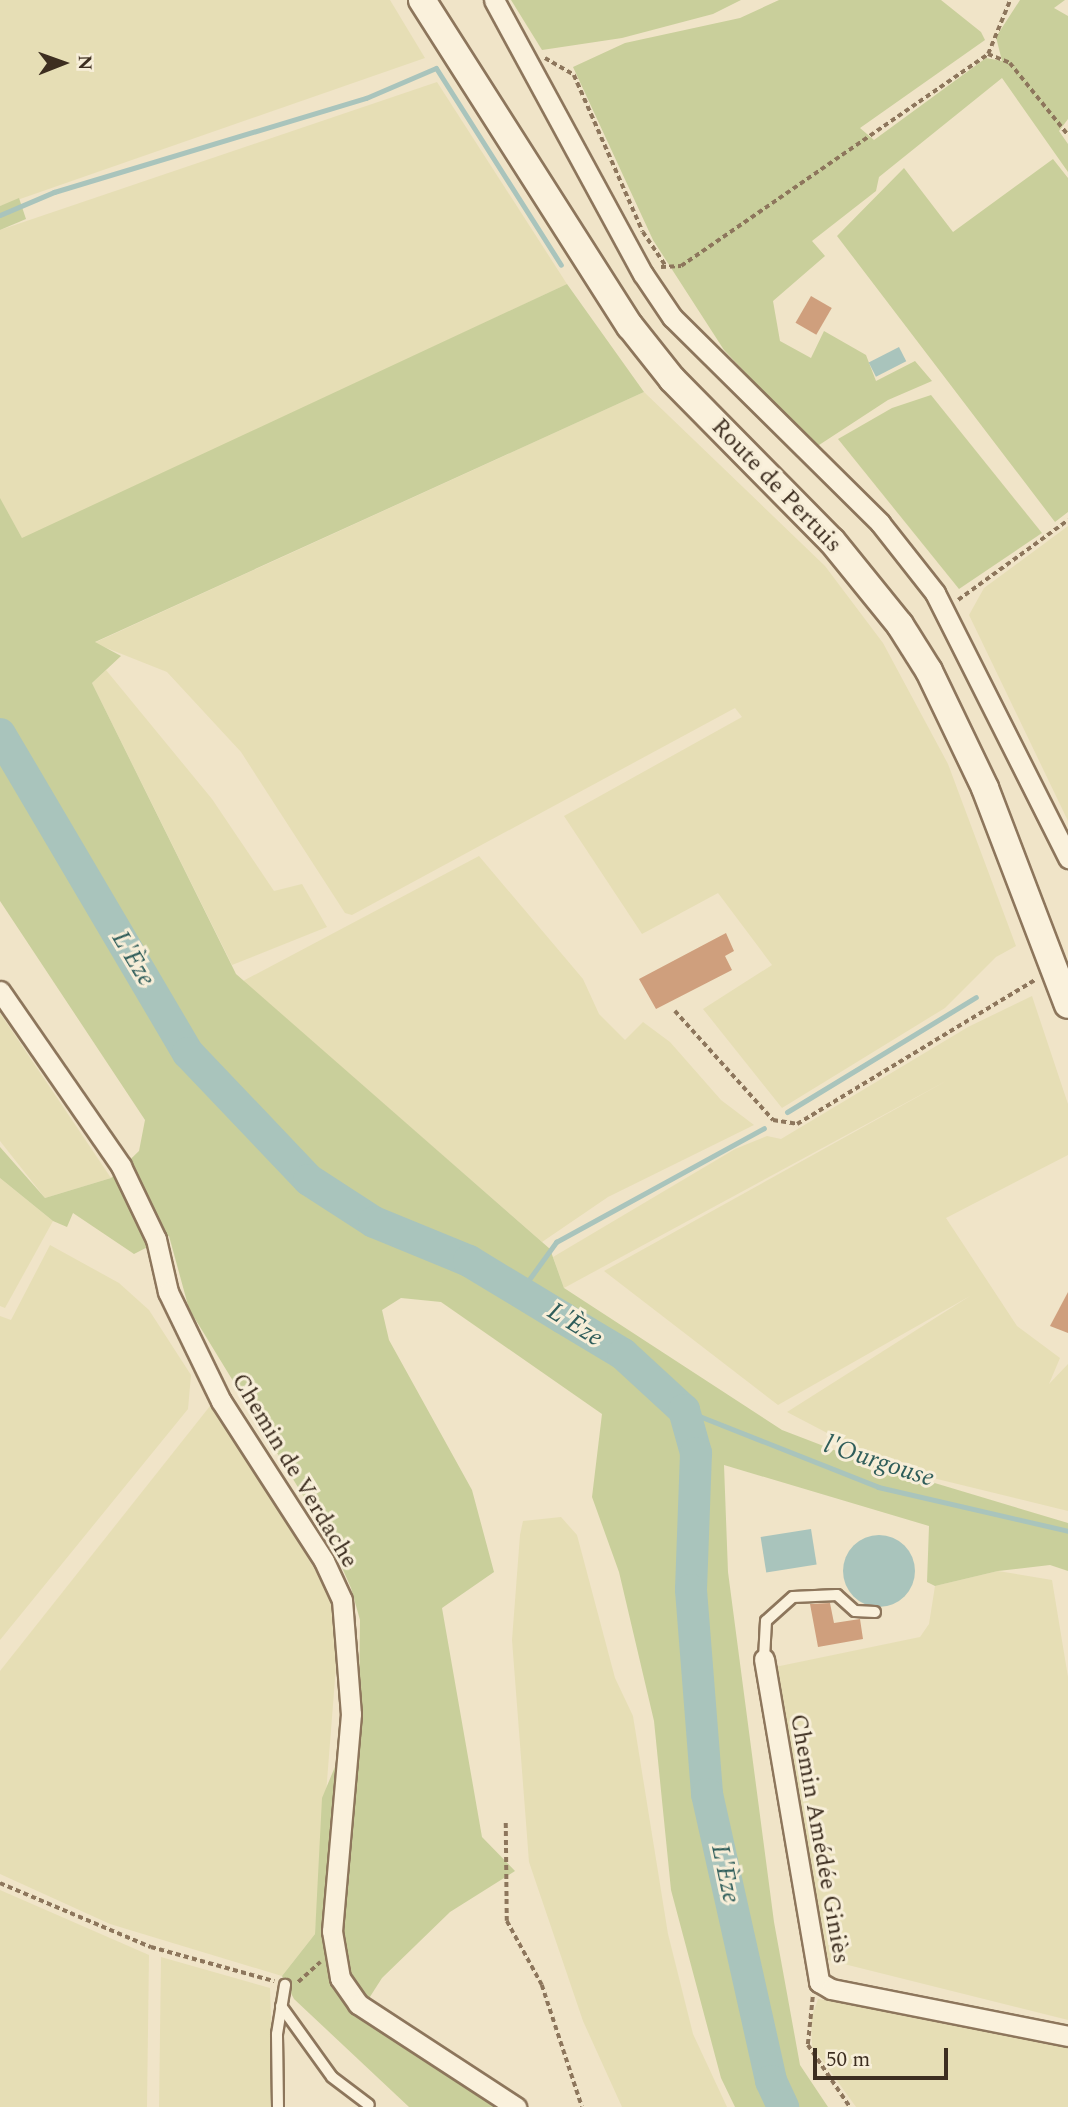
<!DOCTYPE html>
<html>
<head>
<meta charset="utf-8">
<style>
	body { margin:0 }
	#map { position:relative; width:1068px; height:2107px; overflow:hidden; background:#f0e4c8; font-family:Spectral,serif }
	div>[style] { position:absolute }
	.farmland>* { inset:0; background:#e6deb5 }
	.green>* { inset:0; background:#c9cf9b }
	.water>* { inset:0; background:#a9c4bc; transform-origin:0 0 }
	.round { border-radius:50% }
	.stream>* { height:5px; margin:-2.5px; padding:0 2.5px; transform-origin:2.5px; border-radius:2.5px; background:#a9c4bc }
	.river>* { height:32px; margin:-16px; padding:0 16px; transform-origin:16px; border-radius:16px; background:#a9c4bc }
	.building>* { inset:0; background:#cf9f7d; transform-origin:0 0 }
	.path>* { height:3.5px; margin-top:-1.75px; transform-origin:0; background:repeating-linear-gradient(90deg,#8d765c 0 5px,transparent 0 8.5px) }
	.roads { filter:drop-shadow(2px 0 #8d765c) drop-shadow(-2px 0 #8d765c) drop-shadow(0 2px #8d765c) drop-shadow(0 -2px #8d765c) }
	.service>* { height:10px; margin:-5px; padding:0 5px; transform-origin:5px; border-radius:5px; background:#faf1dc }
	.minor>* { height:19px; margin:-9.5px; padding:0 9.5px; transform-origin:9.5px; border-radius:9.5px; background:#faf1dc }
	.secondary>* { height:26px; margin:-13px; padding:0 13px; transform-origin:13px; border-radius:13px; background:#faf1dc }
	span { translate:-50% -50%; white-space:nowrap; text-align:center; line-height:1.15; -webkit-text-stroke:6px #f7eed8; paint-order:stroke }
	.street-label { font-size:24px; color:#3d2e20 }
	.water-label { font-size:26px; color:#2f5d5a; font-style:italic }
	.north { position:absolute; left:28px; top:28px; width:70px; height:70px; -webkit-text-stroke:5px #f7eed8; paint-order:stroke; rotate:89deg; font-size:19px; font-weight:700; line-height:28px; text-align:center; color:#3d2e20 }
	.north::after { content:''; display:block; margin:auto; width:24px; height:32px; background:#3d2e20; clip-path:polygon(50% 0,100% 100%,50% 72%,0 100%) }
	.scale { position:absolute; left:813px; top:2048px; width:135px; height:32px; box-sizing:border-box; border:4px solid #3d2e20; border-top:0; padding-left:9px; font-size:21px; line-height:24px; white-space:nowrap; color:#3d2e20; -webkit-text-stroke:5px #f7eed8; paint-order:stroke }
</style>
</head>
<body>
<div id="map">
	<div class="farmland">
		<div style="clip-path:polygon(0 0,390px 0,425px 58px,0 206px)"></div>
		<div style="clip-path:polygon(437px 82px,567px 284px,23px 540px,0 499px,0 230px)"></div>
		<div style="clip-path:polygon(644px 392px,825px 566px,883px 643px,948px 764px,1016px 946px,996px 957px,945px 1008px,782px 1108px,703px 1009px,772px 965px,718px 893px,642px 934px,564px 816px,742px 717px,735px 708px,352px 915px,345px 913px,241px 752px,167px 672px,94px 643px)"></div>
		<div style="clip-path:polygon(1068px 526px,1068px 821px,969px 615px,984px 588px)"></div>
		<div style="clip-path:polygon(106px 670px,212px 799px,274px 891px,302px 884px,327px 927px,232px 965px,92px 683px)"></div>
		<div style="clip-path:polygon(479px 856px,583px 979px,599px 1014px,625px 1040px,643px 1022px,670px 1042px,721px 1100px,754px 1125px,608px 1197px,542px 1242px,243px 981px)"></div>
		<div style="clip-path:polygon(1032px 996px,1068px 1104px,1068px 1155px,946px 1218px,1017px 1326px,1060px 1358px,1049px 1384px,1068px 1364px,1068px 1511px,933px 1478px,852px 1446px,787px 1412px,970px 1296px,778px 1405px,604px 1271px,948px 1080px,564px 1288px,553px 1257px,735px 1149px,767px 1136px,781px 1139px,968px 1027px)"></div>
		<div style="clip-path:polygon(0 1013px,111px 1178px,45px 1198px,0 1141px)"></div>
		<div style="clip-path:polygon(0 1178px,53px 1221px,5px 1308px,0 1306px)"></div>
		<div style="clip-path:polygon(50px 1245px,119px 1283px,149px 1310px,191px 1375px,188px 1409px,0 1640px,0 1316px,11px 1320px)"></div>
		<div style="clip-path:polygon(214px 1401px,321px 1580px,332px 1601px,338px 1641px,315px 1934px,282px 1976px,110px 1924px,0 1874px,0 1671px)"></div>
		<div style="clip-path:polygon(561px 1517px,577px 1535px,615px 1678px,633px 1716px,668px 1934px,693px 2034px,727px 2107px,622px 2107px,583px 2021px,529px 1862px,512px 1640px,520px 1535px,523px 1521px)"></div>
		<div style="clip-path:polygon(998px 1571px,1052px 1580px,1068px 1677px,1068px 2020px,828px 1960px,775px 1667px,920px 1637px,929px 1624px,935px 1586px)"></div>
		<div style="clip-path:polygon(0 1890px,149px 1955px,147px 2107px,0 2107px)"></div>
		<div style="clip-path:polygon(161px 1957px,270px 1988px,274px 2107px,159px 2107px)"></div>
		<div style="clip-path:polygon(818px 1999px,930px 2015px,1068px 2045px,1068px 2107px,856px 2107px,812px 2046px,811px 2018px)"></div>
	</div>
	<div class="green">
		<div style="clip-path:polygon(511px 0,741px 0,713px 14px,622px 38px,542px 50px)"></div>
		<div style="clip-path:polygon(779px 0,941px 0,981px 32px,985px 40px,860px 128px,874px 140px,986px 58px,1002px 61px,996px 37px,1020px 0,1065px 0,1054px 8px,1068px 16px,1068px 119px,1059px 131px,1068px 144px,1068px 172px,1002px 78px,879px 177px,876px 191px,812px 241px,825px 256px,773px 301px,780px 341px,811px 358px,824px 331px,866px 355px,876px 381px,915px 361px,932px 381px,888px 400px,816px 447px,724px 350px,653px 240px,573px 67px,625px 43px,740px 18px)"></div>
		<div style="clip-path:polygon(1053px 159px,1068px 178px,1068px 512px,1055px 522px,837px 236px,904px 168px,953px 232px)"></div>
		<div style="clip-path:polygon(19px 198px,26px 219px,0 230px,0 206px)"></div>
		<div style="clip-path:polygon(567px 284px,644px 392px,95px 642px,121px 656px,92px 683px,236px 974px,550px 1249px,564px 1288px,782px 1430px,868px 1463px,1068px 1523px,1068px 1571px,1050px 1565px,998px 1571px,935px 1586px,927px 1582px,929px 1526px,724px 1465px,728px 1572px,774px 1922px,800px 2065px,828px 2107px,735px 2107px,721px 2078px,671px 1890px,654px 1721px,619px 1572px,592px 1497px,602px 1414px,441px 1302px,401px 1298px,382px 1310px,389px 1340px,472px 1490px,494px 1572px,442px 1608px,482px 1837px,515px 1871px,450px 1912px,382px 1978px,359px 2014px,504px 2107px,409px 2107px,294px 1999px,282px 1976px,315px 1934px,322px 1798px,359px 1709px,360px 1620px,351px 1588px,329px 1538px,189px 1309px,169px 1236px,134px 1254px,73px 1213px,67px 1227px,53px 1221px,0 1178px,0 1147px,45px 1198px,111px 1178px,139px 1151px,145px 1120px,0 901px,0 498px,22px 538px)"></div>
		<div style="clip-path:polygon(931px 395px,1042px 533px,959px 589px,838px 439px,892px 408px)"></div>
	</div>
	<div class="water">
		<div style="left:899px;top:347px;width:16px;height:34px;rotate:63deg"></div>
		<div style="left:811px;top:1529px;width:36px;height:51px;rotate:81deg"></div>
		<div class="round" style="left:843px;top:1535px;width:72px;height:72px"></div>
	</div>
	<div class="stream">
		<div style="left:0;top:215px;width:59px;rotate:-23.1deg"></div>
		<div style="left:54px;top:192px;width:326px;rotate:-16.8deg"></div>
		<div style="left:366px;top:98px;width:76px;rotate:-23.2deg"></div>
		<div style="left:436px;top:68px;width:233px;rotate:57.6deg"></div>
		<div style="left:787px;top:1112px;width:221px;rotate:-31.3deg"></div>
		<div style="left:520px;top:1292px;width:62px;rotate:-54.2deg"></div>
		<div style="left:556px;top:1242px;width:237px;rotate:-28.7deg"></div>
		<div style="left:684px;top:1410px;width:209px;rotate:21.6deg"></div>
		<div style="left:878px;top:1487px;width:195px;rotate:13deg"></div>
	</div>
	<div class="river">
		<div style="left:0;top:734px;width:370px;rotate:59.5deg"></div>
		<div style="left:188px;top:1053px;width:175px;rotate:46.4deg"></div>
		<div style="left:309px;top:1180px;width:77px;rotate:32.9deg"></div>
		<div style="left:374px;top:1222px;width:103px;rotate:22.3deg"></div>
		<div style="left:469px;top:1261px;width:110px;rotate:31.2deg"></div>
		<div style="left:563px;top:1318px;width:70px;rotate:31deg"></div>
		<div style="left:623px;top:1354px;width:83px;rotate:42.6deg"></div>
		<div style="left:684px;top:1410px;width:45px;rotate:74.4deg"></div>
		<div style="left:696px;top:1453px;width:137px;rotate:92.1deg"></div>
		<div style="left:691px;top:1590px;width:205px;rotate:85.5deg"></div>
		<div style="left:707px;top:1794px;width:294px;rotate:77.4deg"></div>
		<div style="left:771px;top:2081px;width:29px;rotate:65deg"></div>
	</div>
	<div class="building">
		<div style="left:811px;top:296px;width:24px;height:31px;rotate:30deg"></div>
		<div style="clip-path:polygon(726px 933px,734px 951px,725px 956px,732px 970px,656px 1009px,639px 979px)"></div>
		<div style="clip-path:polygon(1068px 1292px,1068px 1333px,1050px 1326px)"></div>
		<div style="clip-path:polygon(830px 1603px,834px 1623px,860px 1619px,863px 1639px,818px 1647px,810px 1604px)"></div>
	</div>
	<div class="path">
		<div style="left:988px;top:54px;width:24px;rotate:22deg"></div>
		<div style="left:1010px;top:63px;width:92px;rotate:51.1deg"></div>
		<div style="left:545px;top:58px;width:34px;rotate:30deg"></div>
		<div style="left:574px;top:75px;width:171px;rotate:66.3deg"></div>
		<div style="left:643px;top:232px;width:40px;rotate:56deg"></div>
		<div style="left:661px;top:267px;width:20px;rotate:-3deg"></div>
		<div style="left:681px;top:266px;width:373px;rotate:-34.6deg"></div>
		<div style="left:988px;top:54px;width:58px;rotate:-67.8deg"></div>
		<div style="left:958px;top:600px;width:136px;rotate:-36deg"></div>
		<div style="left:675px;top:1011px;width:147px;rotate:48deg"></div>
		<div style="left:773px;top:1120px;width:24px;rotate:9deg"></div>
		<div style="left:797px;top:1124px;width:280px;rotate:-31.2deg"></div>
		<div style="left:506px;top:1823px;width:98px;rotate:89.4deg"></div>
		<div style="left:507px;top:1921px;width:73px;rotate:61.3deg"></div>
		<div style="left:542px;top:1985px;width:128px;rotate:71.8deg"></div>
		<div style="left:0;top:1883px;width:164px;rotate:23deg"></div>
		<div style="left:151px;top:1947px;width:128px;rotate:15.5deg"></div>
		<div style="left:298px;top:1982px;width:30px;rotate:-42deg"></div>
		<div style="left:813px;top:1997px;width:48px;rotate:95.9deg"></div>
		<div style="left:808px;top:2045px;width:75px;rotate:55.9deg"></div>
	</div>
	<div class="roads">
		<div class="service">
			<div style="left:764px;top:1659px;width:38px;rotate:-87deg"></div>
			<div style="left:766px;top:1621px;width:36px;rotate:-42deg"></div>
			<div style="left:793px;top:1597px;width:44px;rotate:-2.6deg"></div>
			<div style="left:837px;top:1595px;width:24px;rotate:42deg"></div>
			<div style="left:855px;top:1611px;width:20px;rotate:3deg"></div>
			<div style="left:281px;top:2006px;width:87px;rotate:54.3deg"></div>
			<div style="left:332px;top:2077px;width:46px;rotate:37.1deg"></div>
			<div style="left:278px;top:2107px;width:73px;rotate:-90.8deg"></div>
			<div style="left:277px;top:2034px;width:50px;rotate:-80.7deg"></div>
		</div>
		<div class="minor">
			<div style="left:494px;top:0;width:312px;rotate:61.5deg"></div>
			<div style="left:643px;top:274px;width:52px;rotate:56deg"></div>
			<div style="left:672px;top:317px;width:293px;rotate:44.7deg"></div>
			<div style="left:880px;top:523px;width:89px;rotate:51.8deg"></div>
			<div style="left:935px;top:593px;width:297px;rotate:63.3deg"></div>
			<div style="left:0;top:991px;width:213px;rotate:55.3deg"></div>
			<div style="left:121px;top:1166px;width:81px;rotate:64.4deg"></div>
			<div style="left:156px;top:1239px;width:54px;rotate:77.2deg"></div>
			<div style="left:168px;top:1292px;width:121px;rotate:64.1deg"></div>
			<div style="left:221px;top:1401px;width:190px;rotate:57.2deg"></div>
			<div style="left:324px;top:1561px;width:43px;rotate:65.2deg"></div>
			<div style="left:342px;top:1600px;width:114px;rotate:85.5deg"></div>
			<div style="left:351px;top:1714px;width:218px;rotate:95deg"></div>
			<div style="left:332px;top:1931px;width:48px;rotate:80.3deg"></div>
			<div style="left:340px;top:1978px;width:32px;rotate:55deg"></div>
			<div style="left:358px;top:2004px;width:189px;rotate:33.1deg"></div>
			<div style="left:764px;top:1659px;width:328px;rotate:80.3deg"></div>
			<div style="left:819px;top:1982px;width:14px;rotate:30deg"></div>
			<div style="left:831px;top:1989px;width:242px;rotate:11.2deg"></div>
		</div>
		<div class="secondary">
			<div style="left:422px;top:0;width:387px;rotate:57.5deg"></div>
			<div style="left:630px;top:326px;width:68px;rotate:51.6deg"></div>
			<div style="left:672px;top:379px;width:228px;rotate:45.4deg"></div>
			<div style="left:832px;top:541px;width:108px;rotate:51deg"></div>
			<div style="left:900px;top:625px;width:54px;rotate:57.8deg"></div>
			<div style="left:929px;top:671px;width:130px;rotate:64.4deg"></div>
			<div style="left:985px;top:788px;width:232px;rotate:69.1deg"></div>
		</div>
	</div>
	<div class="street-label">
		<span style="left:776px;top:486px;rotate:46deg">Route de Pertuis</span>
		<span style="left:294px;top:1471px;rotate:59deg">Chemin de Verdache</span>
		<span style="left:819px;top:1839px;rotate:80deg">Chemin Amédée Giniès</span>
	</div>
	<div class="water-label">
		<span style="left:133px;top:959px;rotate:59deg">L'Èze</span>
		<span style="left:575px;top:1325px;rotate:32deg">L'Èze</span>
		<span style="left:879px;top:1462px;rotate:18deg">l'Ourgouse</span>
		<span style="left:725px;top:1874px;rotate:78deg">L'Èze</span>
	</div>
	<div class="north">N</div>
	<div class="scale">50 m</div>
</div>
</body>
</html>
